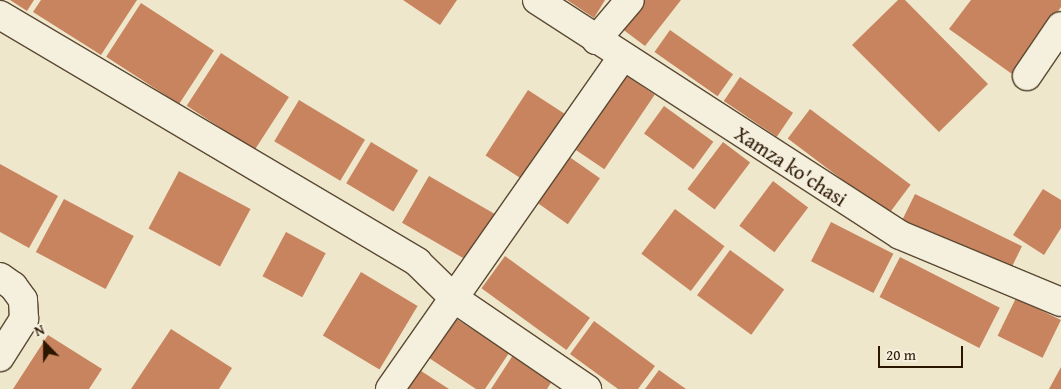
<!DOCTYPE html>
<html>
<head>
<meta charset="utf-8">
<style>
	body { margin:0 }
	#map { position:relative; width:1061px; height:389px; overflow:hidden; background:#efe7cc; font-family:"Gentium Book Plus",serif }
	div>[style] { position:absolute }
	.building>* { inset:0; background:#c7845e; transform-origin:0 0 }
	.roads { filter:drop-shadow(1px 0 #5c4a33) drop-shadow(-1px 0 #5c4a33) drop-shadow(0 1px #5c4a33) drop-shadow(0 -1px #5c4a33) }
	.minor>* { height:28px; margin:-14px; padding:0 14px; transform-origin:14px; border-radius:14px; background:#f5efde }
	span { translate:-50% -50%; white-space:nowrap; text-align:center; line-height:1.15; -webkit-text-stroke:4px #f5efde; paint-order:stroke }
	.street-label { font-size:20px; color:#2b1600 }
	.north { position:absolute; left:20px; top:319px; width:50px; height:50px; -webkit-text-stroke:4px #f5efde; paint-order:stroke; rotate:338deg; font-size:14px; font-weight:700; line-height:20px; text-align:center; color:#2b1600 }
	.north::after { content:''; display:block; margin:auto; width:18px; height:22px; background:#2b1600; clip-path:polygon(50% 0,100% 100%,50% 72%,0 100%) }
	.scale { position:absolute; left:878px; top:346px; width:85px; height:22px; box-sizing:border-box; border:2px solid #2b1600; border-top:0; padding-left:6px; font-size:15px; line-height:18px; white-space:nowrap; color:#2b1600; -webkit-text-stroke:4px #f5efde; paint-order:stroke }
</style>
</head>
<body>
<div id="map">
	<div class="building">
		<div style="clip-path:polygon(10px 0,34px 0,27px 11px)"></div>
		<div style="clip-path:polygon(41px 0,137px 0,101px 55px,33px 12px)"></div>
		<div style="clip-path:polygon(403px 0,457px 0,440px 25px)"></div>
		<div style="clip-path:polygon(567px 0,605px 0,594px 18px)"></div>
		<div style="clip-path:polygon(643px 0,681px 0,645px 46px,621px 28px)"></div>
		<div style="clip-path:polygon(898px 0,905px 0,988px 84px,939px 132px,852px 45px)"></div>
		<div style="clip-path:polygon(971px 0,1061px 0,1061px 7px,1012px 74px,949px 29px)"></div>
		<div style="left:141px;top:3px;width:87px;height:64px;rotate:33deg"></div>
		<div style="left:670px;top:30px;width:77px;height:27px;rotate:35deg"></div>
		<div style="left:221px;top:53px;width:81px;height:63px;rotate:33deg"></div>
		<div style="left:624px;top:74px;width:37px;height:90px;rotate:34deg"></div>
		<div style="left:740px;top:77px;width:64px;height:29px;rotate:34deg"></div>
		<div style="left:528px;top:90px;width:45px;height:78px;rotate:33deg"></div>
		<div style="left:299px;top:100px;width:77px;height:48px;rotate:31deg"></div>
		<div style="left:664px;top:106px;width:61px;height:34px;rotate:36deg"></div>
		<div style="left:810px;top:109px;width:126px;height:37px;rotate:37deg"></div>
		<div style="left:371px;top:142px;width:55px;height:48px;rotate:31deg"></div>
		<div style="left:723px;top:142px;width:34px;height:59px;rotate:37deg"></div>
		<div style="left:568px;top:156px;width:39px;height:56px;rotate:35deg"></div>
		<div style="clip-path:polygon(0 164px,58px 196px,29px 248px,0 232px)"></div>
		<div style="left:179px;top:171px;width:81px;height:65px;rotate:28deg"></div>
		<div style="left:429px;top:176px;width:80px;height:54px;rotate:30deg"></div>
		<div style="left:773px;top:181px;width:44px;height:56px;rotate:37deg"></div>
		<div style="clip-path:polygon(1043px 189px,1061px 200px,1061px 228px,1044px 255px,1013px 235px)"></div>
		<div style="left:915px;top:194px;width:119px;height:31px;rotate:26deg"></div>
		<div style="left:64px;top:199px;width:79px;height:60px;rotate:28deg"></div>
		<div style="left:675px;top:209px;width:62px;height:56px;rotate:37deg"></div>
		<div style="left:831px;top:222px;width:70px;height:44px;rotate:27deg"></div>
		<div style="left:286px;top:232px;width:45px;height:50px;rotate:28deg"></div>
		<div style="left:730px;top:250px;width:67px;height:56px;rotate:36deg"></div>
		<div style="left:505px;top:256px;width:105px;height:40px;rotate:36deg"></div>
		<div style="left:900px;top:257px;width:112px;height:45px;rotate:27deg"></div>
		<div style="left:361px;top:272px;width:66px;height:74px;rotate:31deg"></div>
		<div style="left:1016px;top:298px;width:50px;height:42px;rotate:26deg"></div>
		<div style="clip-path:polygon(452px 316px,509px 353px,485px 389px,476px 389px,426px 356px)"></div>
		<div style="clip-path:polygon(594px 321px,655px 366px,638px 389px,618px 389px,570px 354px)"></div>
		<div style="clip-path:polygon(171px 329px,232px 368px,219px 389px,131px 389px)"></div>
		<div style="clip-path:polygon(48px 335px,102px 369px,89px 389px,13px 389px)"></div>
		<div style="clip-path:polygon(513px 355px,552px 381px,547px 389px,491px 389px)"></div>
		<div style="clip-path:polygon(1061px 367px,1061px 389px,1049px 389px)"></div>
		<div style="clip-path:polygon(418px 369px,449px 389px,404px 389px)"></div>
		<div style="clip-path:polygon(659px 370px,686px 389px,645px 389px)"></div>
	</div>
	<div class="roads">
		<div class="minor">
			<div style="left:537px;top:0;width:432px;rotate:32.9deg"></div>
			<div style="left:900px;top:235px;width:174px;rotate:22.6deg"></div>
			<div style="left:0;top:15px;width:485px;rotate:30.6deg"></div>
			<div style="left:417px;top:262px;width:53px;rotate:44.2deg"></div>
			<div style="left:455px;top:299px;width:160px;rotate:34.3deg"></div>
			<div style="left:596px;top:40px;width:52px;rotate:-49.6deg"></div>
			<div style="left:1027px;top:76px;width:60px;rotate:-55.8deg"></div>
			<div style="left:0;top:277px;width:16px;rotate:35deg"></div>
			<div style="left:13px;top:286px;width:17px;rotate:54deg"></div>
			<div style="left:23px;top:300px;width:19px;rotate:87deg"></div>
			<div style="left:24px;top:319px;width:45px;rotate:122.3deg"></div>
			<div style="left:390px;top:389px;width:404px;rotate:-55deg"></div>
		</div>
	</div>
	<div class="street-label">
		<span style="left:791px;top:166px;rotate:33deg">Xamza ko'chasi</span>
	</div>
	<div class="north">N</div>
	<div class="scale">20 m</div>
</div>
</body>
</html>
